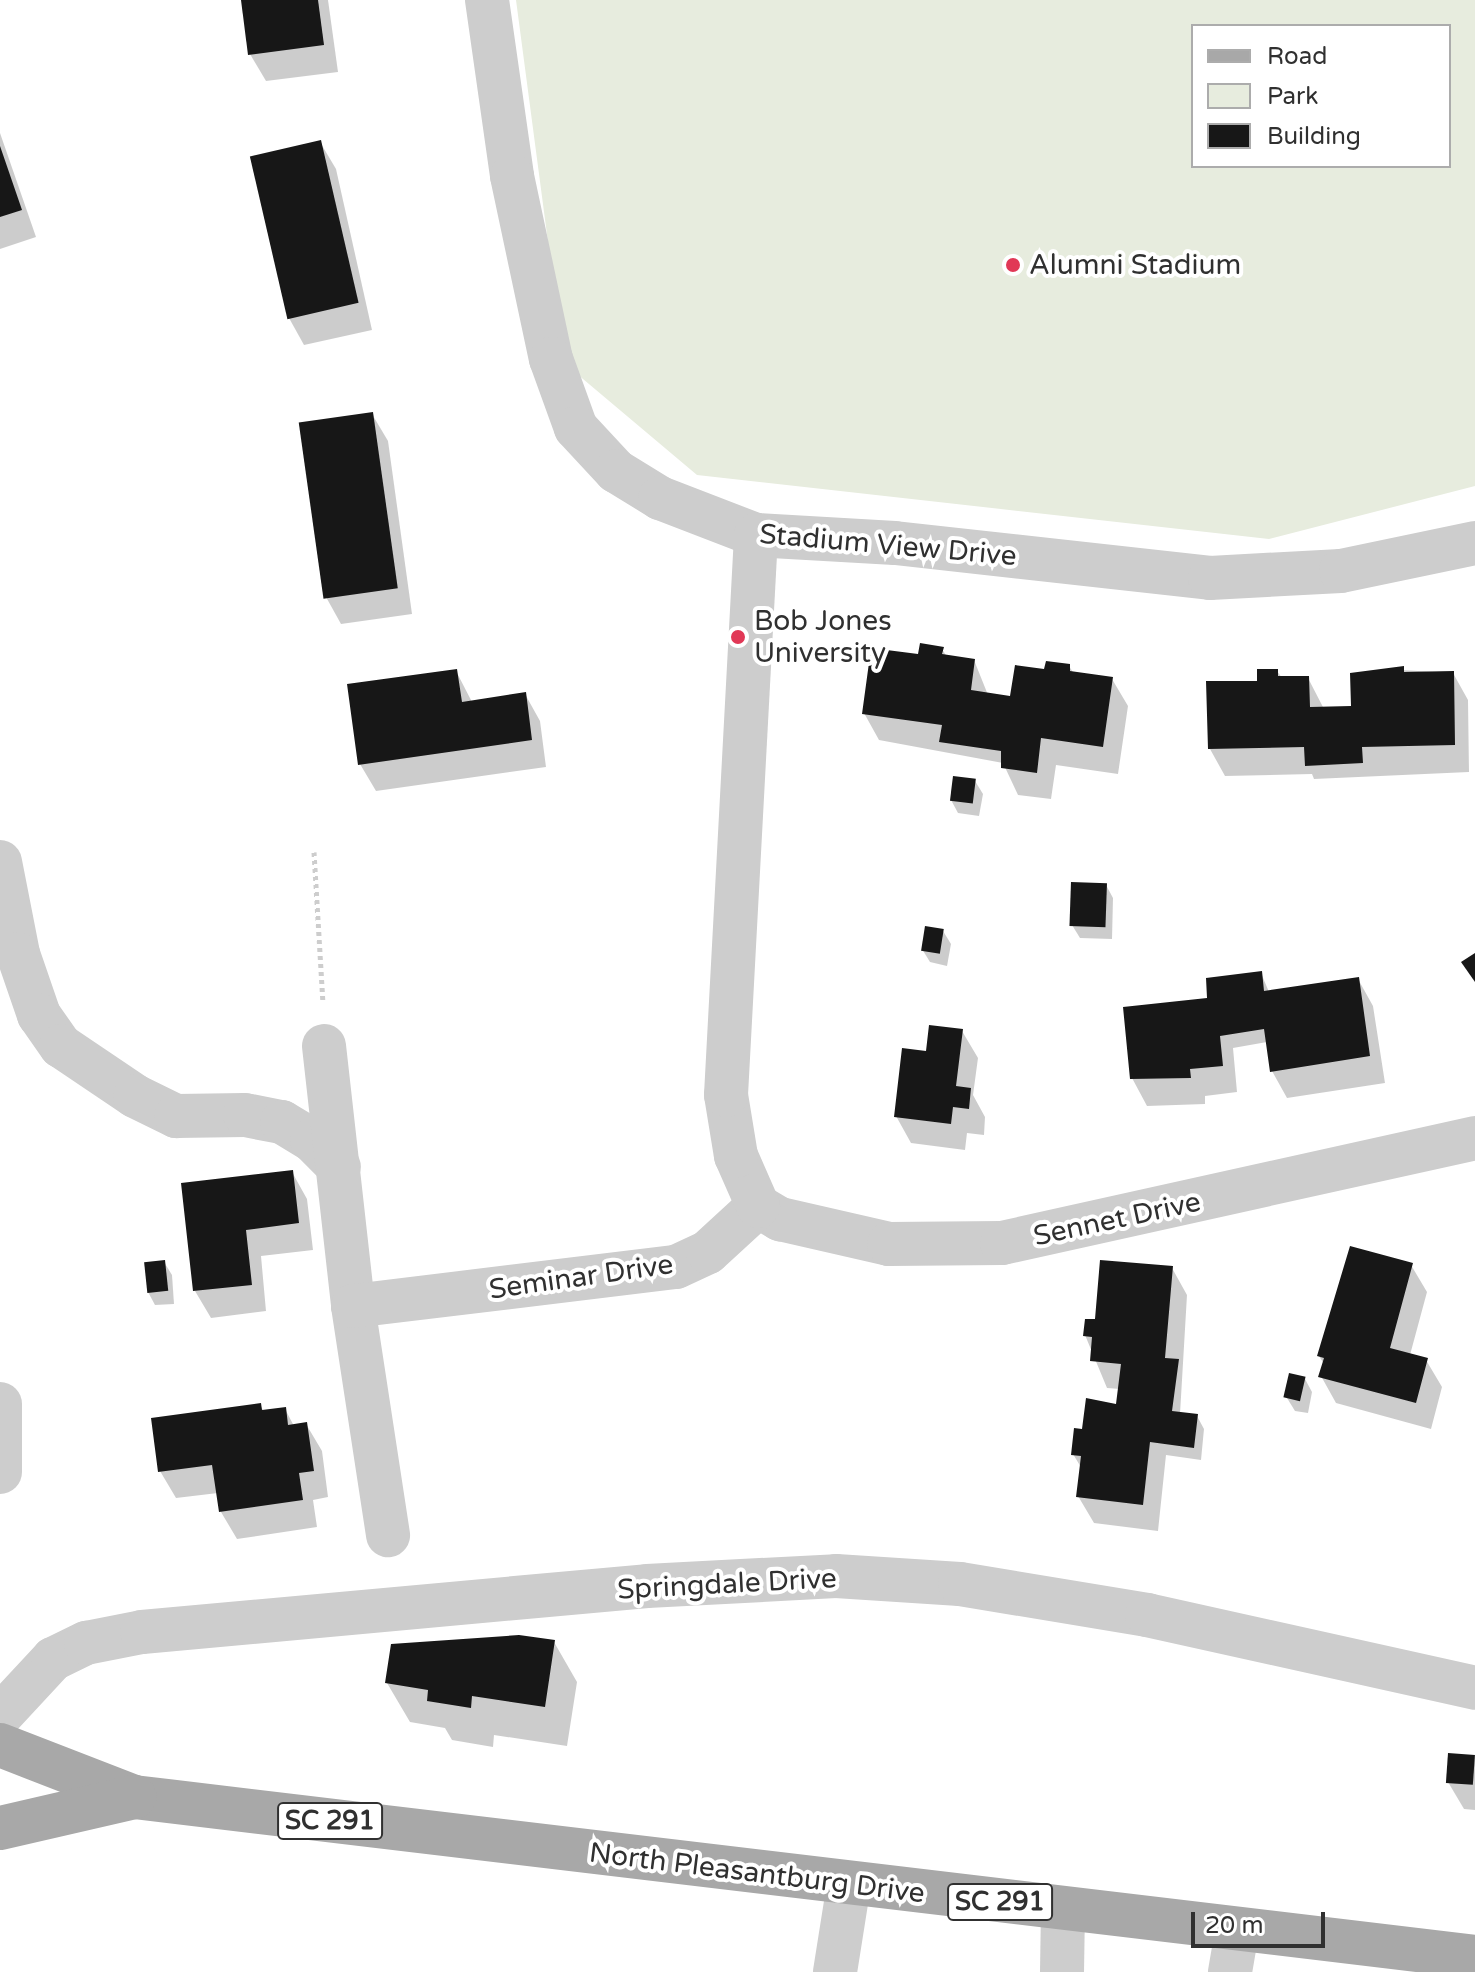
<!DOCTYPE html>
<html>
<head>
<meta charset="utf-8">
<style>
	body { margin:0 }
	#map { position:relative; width:1475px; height:1972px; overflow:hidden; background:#fff; font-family:"Varela Round",sans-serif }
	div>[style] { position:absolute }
	.green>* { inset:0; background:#e7ecde }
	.shadow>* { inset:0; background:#0003 }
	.building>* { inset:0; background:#171717; transform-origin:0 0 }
	.path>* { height:5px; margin-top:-2.5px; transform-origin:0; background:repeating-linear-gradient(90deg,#cdcdcd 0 4px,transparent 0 8px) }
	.minor>* { height:44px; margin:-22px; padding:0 22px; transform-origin:22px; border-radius:22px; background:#cdcdcd }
	.major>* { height:44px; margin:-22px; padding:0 22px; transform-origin:22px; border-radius:22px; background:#a8a8a8 }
	.dots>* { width:22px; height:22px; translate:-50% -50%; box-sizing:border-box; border:4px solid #fff; border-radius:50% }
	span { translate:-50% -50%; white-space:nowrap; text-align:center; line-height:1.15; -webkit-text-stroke:8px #fff; paint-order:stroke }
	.shield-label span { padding:2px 6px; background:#fff; border:2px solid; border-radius:6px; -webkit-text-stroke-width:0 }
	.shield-label { font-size:26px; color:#303030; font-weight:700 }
	.poi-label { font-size:28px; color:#303030 }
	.left { translate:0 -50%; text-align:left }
	.street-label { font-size:28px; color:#303030 }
	.legend { position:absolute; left:1191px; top:24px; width:260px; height:144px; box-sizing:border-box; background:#fff; border:2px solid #acacac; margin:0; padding:10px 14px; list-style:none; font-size:24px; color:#303030 }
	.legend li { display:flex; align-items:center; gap:16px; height:40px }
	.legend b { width:40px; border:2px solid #acacac }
	.scale { position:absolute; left:1191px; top:1912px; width:134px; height:36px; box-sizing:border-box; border:4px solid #303030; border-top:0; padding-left:10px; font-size:24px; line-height:28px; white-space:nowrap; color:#303030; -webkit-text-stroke:6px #fff; paint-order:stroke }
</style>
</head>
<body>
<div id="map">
	<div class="green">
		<div style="clip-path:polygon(evenodd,516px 0,1475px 0,1475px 486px,1269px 539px,697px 475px,564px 363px,516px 0,1193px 26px,1449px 26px,1449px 166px,1193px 166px,1193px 26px)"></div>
	</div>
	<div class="shadow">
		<div style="clip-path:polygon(243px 0,328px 0,338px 72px,266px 81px,250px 54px)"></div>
		<div style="clip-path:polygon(0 133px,36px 237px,0 249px)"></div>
		<div style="clip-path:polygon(320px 142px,336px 169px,372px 330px,304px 345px,289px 318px)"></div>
		<div style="clip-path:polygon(372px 414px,388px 441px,412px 614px,341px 624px,326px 597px)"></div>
		<div style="clip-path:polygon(942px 649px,947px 657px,974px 660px,988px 695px,1008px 698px,1046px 671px,1069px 666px,1074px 674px,1112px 679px,1128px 706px,1118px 774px,1056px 765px,1051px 799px,1018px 795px,1003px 763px,879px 740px,864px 713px,920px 657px)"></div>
		<div style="clip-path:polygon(1383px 669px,1453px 673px,1468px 700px,1469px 772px,1314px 779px,1312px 774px,1225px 776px,1210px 749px,1259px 682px,1277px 671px,1282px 678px,1308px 678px,1324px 709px,1353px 708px)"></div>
		<div style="clip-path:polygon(456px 671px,472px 702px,525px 694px,540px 721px,546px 767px,376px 791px,360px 764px)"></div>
		<div style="clip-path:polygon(975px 781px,983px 794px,979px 816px,958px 813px,951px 800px)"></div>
		<div style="clip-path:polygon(1106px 885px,1113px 898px,1112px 939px,1080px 938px,1072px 925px)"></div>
		<div style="clip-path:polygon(943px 931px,951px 944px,947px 966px,930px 962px,922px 949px)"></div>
		<div style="clip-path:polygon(1261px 973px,1269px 992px,1358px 979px,1373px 1006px,1385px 1083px,1287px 1098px,1272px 1071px,1267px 1042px,1233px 1048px,1237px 1092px,1205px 1096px,1205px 1104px,1147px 1106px,1132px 1078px,1209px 1000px)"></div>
		<div style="clip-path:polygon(962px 1031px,978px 1058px,973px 1095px,985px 1117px,984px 1135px,967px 1133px,965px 1150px,911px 1143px,896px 1116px,928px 1053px)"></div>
		<div style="clip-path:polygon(292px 1172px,307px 1199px,313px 1250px,261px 1256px,266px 1311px,211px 1318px,195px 1291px)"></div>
		<div style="clip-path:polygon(164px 1262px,172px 1275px,174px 1304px,155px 1305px,148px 1292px)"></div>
		<div style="clip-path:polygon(1411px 1265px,1427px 1292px,1410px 1355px,1426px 1360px,1442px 1387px,1431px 1429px,1336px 1403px,1321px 1376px,1324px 1364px,1319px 1356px)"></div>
		<div style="clip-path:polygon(1172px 1268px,1187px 1295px,1180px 1414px,1197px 1416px,1204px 1429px,1201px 1460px,1166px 1455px,1158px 1531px,1094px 1523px,1078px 1496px,1082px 1469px,1073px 1454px,1084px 1432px,1118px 1405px,1120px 1389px,1107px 1388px,1085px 1335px)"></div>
		<div style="clip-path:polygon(1305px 1379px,1312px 1392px,1308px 1413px,1295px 1411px,1287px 1398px)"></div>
		<div style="clip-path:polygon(260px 1405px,264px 1412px,285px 1409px,294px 1426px,306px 1424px,322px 1451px,328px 1497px,313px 1500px,317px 1527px,237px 1539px,221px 1512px,218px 1493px,176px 1498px,160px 1471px)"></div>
		<div style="clip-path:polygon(554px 1642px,577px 1682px,567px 1746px,494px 1735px,493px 1747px,452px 1740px,445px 1728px,410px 1722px,387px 1683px)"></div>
		<div style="clip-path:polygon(1475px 1757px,1475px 1810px,1464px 1809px,1448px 1782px)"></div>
	</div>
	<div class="building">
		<div style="clip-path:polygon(241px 0,318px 0,324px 45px,248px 55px)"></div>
		<div style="left:321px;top:140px;width:167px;height:73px;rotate:77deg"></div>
		<div style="clip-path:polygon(0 146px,22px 210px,0 217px)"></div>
		<div style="left:373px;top:412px;width:178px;height:75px;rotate:82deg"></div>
		<div style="clip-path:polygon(920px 643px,944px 647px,942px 654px,975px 659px,971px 690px,1010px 696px,1015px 665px,1044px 669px,1046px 661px,1070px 664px,1070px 671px,1113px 677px,1103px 747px,1041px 738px,1037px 773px,1001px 768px,1001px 751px,939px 742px,942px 725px,862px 714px,871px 648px,918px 654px)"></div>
		<div style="clip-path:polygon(1404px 666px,1404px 672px,1454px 671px,1455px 745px,1362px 747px,1363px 763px,1305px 766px,1304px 747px,1208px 749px,1206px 681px,1257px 681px,1257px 669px,1278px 669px,1278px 676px,1309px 676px,1310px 707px,1351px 706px,1350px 673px)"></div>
		<div style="clip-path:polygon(457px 669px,462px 702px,526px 692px,532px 740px,358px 765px,347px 684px)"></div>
		<div style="left:953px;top:776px;width:23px;height:25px;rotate:7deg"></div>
		<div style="left:1071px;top:882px;width:36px;height:44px;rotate:2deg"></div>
		<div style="left:925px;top:926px;width:19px;height:25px;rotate:9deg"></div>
		<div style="clip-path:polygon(1475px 953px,1475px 982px,1461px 962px)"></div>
		<div style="clip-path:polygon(1262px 971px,1264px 991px,1359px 977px,1370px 1056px,1270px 1072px,1264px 1029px,1220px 1036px,1223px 1066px,1190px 1069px,1191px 1078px,1130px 1079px,1123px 1007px,1207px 998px,1206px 978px)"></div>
		<div style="clip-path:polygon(929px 1025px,963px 1029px,956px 1086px,971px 1088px,969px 1109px,953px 1107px,951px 1124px,894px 1117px,902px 1048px,926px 1051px)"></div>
		<div style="clip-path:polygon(293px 1170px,299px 1223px,246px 1230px,252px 1285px,193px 1291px,181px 1183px)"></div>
		<div style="clip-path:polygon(1350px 1246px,1413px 1263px,1390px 1348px,1428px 1358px,1416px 1403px,1318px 1377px,1324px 1358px,1317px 1356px)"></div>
		<div style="left:165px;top:1260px;width:31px;height:21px;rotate:84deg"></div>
		<div style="clip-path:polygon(1100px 1260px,1173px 1266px,1165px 1358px,1179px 1359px,1172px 1411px,1198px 1414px,1194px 1448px,1150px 1442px,1143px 1505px,1076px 1497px,1081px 1456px,1071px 1455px,1074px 1428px,1082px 1429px,1086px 1398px,1116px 1404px,1121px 1364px,1090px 1361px,1092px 1337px,1083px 1336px,1085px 1319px,1095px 1319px)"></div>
		<div style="left:1289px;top:1373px;width:17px;height:25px;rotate:13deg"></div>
		<div style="clip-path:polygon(261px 1403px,262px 1410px,286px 1407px,288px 1425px,307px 1422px,314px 1471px,299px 1473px,303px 1500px,219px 1512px,212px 1465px,158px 1472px,151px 1418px)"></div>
		<div style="clip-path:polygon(519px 1635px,555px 1640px,545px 1707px,472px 1696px,471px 1708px,427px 1701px,428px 1690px,385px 1683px,391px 1644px)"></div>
		<div style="left:1448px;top:1753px;width:27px;height:30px;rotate:4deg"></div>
	</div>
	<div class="path">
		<div style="left:314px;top:852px;width:151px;rotate:86.6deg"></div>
	</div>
	<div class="minor">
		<div style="left:487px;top:0;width:178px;rotate:81.9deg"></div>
		<div style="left:512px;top:176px;width:187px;rotate:78deg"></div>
		<div style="left:551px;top:359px;width:73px;rotate:70.1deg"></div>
		<div style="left:576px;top:428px;width:59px;rotate:47.1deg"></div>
		<div style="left:616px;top:471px;width:52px;rotate:31.5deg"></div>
		<div style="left:660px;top:498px;width:103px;rotate:21.1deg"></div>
		<div style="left:756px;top:535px;width:139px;rotate:3.3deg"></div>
		<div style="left:895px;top:543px;width:317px;rotate:6.3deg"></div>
		<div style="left:1210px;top:578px;width:131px;rotate:-3.1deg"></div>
		<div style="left:1341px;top:571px;width:137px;rotate:-11.8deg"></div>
		<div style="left:0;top:862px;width:94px;rotate:78.9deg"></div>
		<div style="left:18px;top:954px;width:65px;rotate:71deg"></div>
		<div style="left:39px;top:1015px;width:38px;rotate:55deg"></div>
		<div style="left:61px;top:1046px;width:89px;rotate:34deg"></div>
		<div style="left:135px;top:1096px;width:46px;rotate:26deg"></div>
		<div style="left:176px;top:1116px;width:69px;rotate:-0.8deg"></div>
		<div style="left:245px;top:1115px;width:38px;rotate:11deg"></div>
		<div style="left:282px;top:1122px;width:35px;rotate:31deg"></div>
		<div style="left:312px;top:1140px;width:38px;rotate:45deg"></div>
		<div style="left:324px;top:1046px;width:262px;rotate:83.6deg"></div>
		<div style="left:353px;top:1306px;width:232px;rotate:81.3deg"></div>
		<div style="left:758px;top:1206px;width:26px;rotate:31deg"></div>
		<div style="left:780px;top:1219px;width:112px;rotate:12.9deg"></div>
		<div style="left:889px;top:1244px;width:113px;rotate:-0.5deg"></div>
		<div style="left:1002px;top:1243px;width:485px;rotate:-12.5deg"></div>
		<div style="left:353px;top:1306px;width:325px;rotate:-6.9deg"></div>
		<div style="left:676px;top:1267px;width:35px;rotate:-25deg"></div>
		<div style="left:708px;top:1252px;width:68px;rotate:-42.6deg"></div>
		<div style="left:758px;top:1206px;width:55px;rotate:-113.7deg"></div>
		<div style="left:736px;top:1156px;width:62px;rotate:-99.3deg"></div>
		<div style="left:726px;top:1095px;width:561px;rotate:-86.93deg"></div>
		<div style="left:0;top:1404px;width:68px;rotate:90deg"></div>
		<div style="left:0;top:1716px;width:78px;rotate:-47.1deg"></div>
		<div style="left:53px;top:1659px;width:37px;rotate:-26deg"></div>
		<div style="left:86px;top:1643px;width:57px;rotate:-11.1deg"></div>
		<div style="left:142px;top:1632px;width:507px;rotate:-5.2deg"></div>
		<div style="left:647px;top:1586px;width:189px;rotate:-3deg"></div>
		<div style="left:836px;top:1576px;width:124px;rotate:3.7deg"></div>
		<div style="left:960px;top:1584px;width:190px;rotate:9.4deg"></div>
		<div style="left:1147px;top:1615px;width:336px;rotate:12.5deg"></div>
		<div style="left:835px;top:1972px;width:89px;rotate:-81deg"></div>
		<div style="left:1062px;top:1972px;width:62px;rotate:-89.1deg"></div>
		<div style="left:1230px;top:1972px;width:42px;rotate:-80.3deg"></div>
	</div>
	<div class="major">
		<div style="left:0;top:1745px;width:144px;rotate:21.2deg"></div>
		<div style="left:134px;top:1797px;width:1351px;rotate:6.8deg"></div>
		<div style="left:0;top:1828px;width:138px;rotate:-13deg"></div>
	</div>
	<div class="dots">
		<div style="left:1013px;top:265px;background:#e13856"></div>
		<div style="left:738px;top:637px;background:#e13856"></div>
	</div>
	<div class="shield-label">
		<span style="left:330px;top:1821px">SC 291</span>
		<span style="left:1000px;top:1902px">SC 291</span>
	</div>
	<div class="poi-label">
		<span class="left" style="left:1029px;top:265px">Alumni Stadium</span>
		<span class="left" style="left:754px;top:637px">Bob Jones<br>University</span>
	</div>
	<div class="street-label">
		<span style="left:888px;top:545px;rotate:5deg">Stadium View Drive</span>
		<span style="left:1117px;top:1219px;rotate:-12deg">Sennet Drive</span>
		<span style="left:581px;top:1277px;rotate:-8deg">Seminar Drive</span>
		<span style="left:727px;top:1584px;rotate:-3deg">Springdale Drive</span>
		<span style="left:757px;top:1873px;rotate:7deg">North Pleasantburg Drive</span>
	</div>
	<ul class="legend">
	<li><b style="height:10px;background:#a8a8a8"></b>Road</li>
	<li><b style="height:22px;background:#e7ecde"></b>Park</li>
	<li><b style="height:22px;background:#171717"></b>Building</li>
	</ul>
	<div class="scale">20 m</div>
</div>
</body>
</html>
